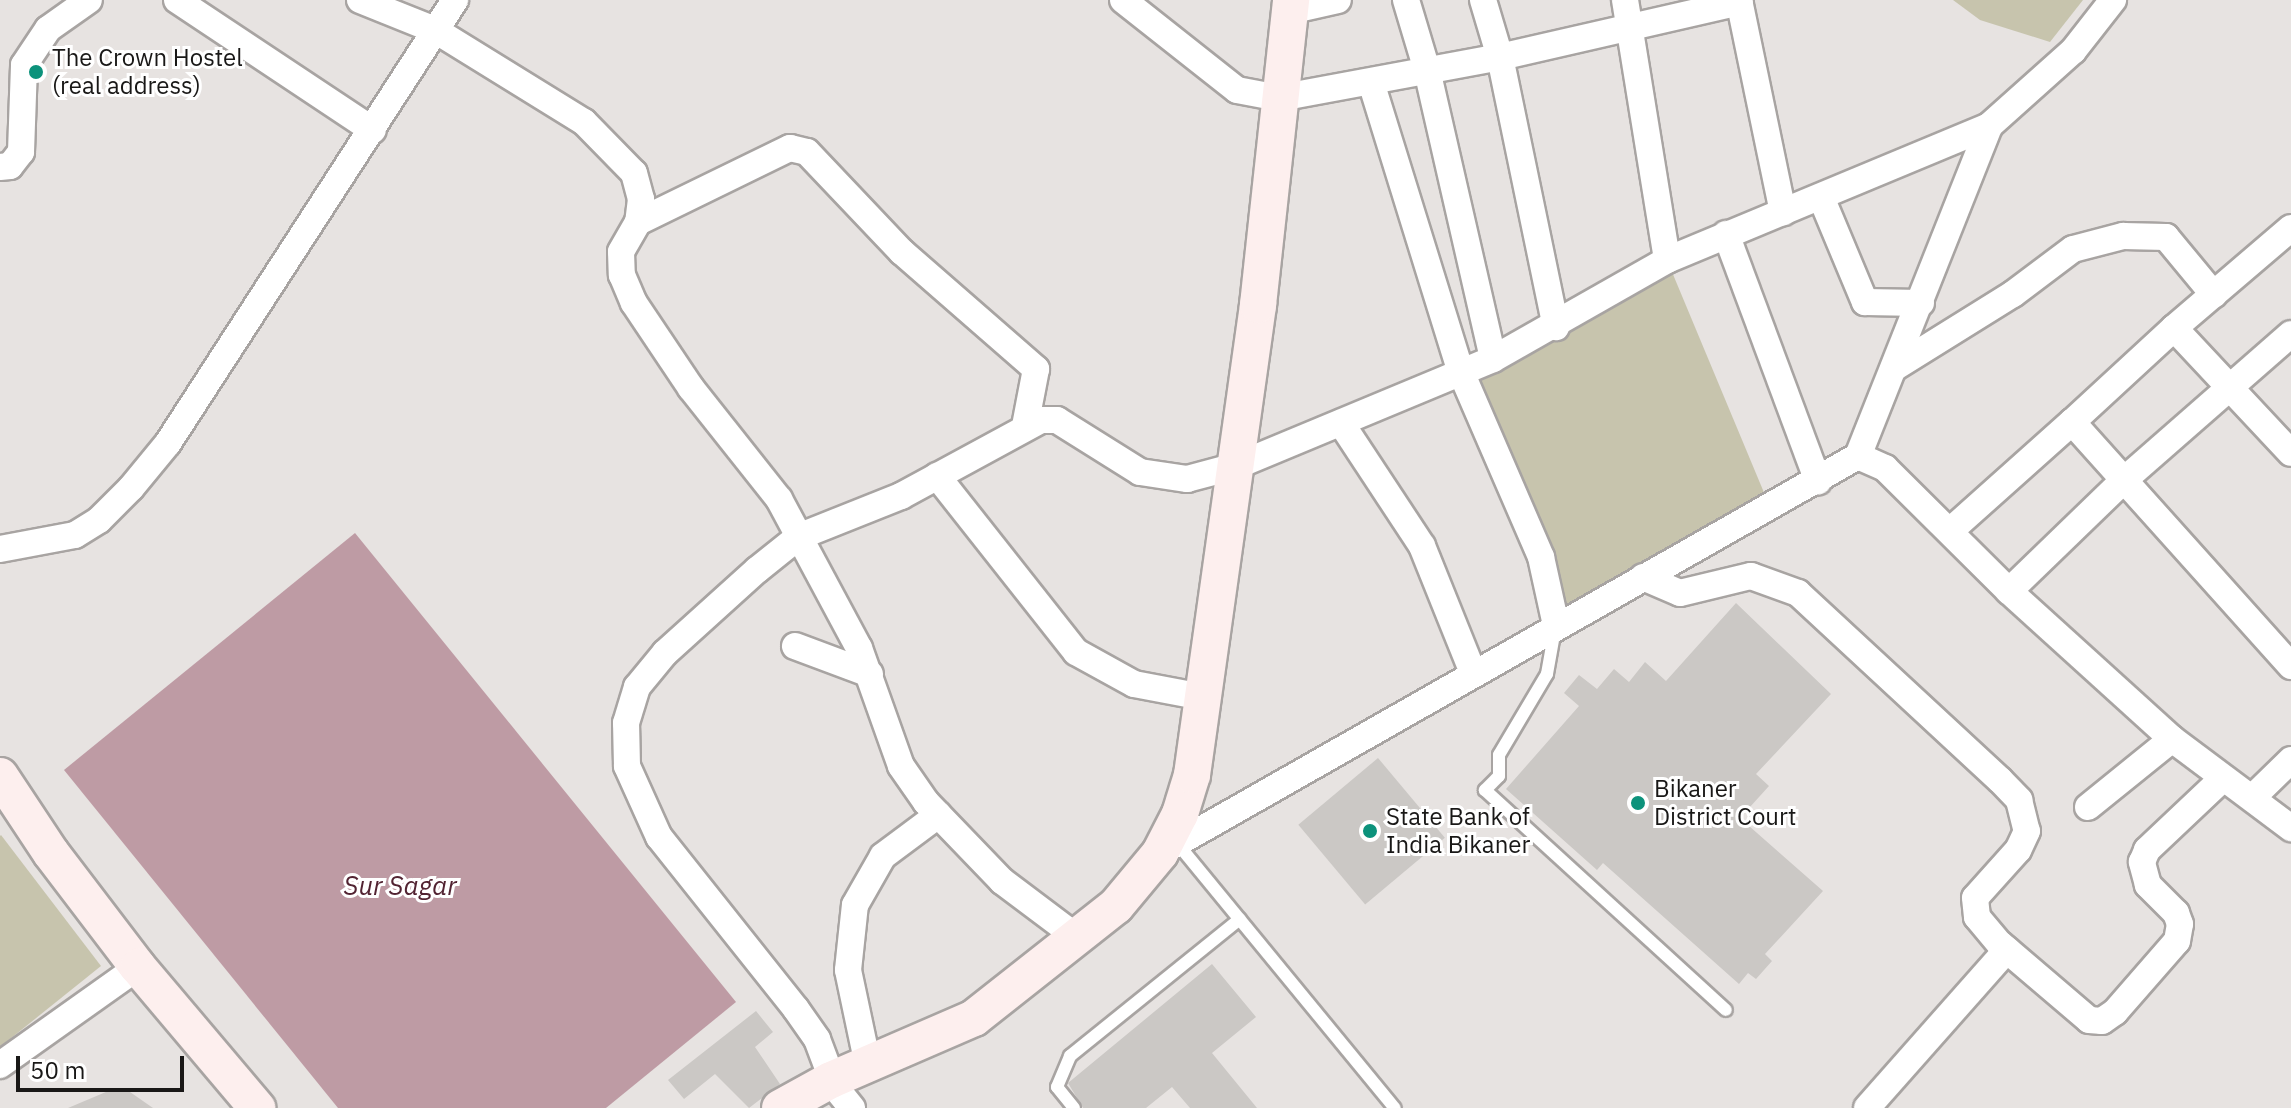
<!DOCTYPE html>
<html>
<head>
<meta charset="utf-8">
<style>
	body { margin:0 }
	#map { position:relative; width:2291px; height:1108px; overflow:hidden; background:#e7e3e1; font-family:"IBM Plex Sans",sans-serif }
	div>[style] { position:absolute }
	.green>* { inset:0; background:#c7c4ad }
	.water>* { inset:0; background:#be9ba4 }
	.building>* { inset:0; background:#cbc8c5; transform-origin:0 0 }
	.roads { filter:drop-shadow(2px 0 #a8a4a2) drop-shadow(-2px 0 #a8a4a2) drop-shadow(0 2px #a8a4a2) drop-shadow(0 -2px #a8a4a2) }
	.lane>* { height:12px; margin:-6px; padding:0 6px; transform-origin:6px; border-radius:6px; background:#fff }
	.street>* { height:26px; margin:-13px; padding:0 13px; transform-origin:13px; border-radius:13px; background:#fff }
	.secondary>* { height:36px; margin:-18px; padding:0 18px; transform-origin:18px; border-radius:18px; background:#fdefee }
	.dots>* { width:22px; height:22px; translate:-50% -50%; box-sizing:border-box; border:4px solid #fff; border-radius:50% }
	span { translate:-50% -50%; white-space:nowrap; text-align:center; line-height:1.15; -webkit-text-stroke:6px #fff; paint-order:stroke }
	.poi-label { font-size:24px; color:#191817 }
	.left { translate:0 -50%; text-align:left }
	.water-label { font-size:26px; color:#522332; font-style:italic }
	.scale { position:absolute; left:16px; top:1056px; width:168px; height:36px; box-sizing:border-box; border:4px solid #191817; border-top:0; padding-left:10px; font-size:24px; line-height:28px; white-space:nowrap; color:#191817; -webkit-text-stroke:6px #fff; paint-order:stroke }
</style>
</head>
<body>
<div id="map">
	<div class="green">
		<div style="clip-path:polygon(1953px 0,2083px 0,2050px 42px,1980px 20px)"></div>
		<div style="clip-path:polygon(1667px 260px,1770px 507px,1556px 625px,1461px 372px)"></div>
		<div style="clip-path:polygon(1px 835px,101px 966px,0 1047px,0 836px)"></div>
	</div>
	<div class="water">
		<div style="clip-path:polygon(355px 533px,736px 1002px,606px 1108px,338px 1108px,64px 770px)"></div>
	</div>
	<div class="building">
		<div style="clip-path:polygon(1736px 603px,1831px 694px,1756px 774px,1769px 786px,1740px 818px,1823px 891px,1765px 954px,1772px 961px,1756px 979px,1748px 973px,1739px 984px,1603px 863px,1597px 870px,1506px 789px,1579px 706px,1564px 693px,1579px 675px,1597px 689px,1614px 669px,1629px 682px,1645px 662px,1666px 681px)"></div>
		<div style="left:1378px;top:758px;width:104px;height:104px;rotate:50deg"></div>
		<div style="clip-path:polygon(1212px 964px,1256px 1017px,1212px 1053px,1257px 1108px,1190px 1108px,1172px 1087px,1146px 1108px,1083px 1108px,1068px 1083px)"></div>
		<div style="clip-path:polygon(756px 1011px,773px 1032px,755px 1047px,780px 1084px,749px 1108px,715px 1074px,684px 1099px,668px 1080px)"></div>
		<div style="clip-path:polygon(113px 1089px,130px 1092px,153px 1108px,68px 1108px)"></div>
	</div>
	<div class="roads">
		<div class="lane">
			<div style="left:1555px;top:629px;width:46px;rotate:100.1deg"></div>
			<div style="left:1547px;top:674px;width:94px;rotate:120.7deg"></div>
			<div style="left:1499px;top:755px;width:21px;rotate:90deg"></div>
			<div style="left:1499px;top:776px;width:20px;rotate:135deg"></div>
			<div style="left:1485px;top:790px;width:326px;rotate:42.4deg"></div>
			<div style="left:1177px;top:843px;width:343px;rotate:50.6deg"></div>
			<div style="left:1074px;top:1108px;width:27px;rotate:-129deg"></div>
			<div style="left:1057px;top:1087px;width:34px;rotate:-67deg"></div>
			<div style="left:1070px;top:1056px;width:218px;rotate:-38.9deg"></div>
		</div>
		<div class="street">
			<div style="left:177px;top:0;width:235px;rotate:33.6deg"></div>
			<div style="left:360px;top:0;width:81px;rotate:21.8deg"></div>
			<div style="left:435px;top:30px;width:175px;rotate:31.7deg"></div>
			<div style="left:584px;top:122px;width:71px;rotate:45.6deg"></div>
			<div style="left:634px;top:173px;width:27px;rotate:75deg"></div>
			<div style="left:641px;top:199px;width:23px;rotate:97deg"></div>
			<div style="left:638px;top:222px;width:34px;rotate:120deg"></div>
			<div style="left:621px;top:252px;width:23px;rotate:88deg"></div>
			<div style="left:622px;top:275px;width:30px;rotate:67deg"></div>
			<div style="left:634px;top:303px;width:102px;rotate:56.2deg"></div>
			<div style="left:691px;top:388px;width:142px;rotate:51.6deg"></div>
			<div style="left:779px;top:499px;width:169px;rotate:61.8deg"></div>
			<div style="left:859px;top:648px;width:125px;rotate:70.4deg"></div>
			<div style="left:901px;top:766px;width:44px;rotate:55.2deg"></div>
			<div style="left:926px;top:802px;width:110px;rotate:46.1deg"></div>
			<div style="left:1002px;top:881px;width:95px;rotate:36.9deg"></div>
			<div style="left:1123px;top:0;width:145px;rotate:38.3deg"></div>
			<div style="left:1237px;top:90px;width:43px;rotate:10.8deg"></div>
			<div style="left:1279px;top:98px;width:225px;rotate:-10.5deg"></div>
			<div style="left:1500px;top:57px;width:246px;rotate:-12.9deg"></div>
			<div style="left:1406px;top:0;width:73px;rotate:73.3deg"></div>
			<div style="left:1427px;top:70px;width:296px;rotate:77.1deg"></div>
			<div style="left:1483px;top:0;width:59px;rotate:73.4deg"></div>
			<div style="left:1500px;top:57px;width:276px;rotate:78.3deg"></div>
			<div style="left:1625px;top:0;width:263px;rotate:80.8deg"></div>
			<div style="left:1739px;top:0;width:217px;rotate:78.3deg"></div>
			<div style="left:1289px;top:11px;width:50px;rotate:-12.7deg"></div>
			<div style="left:1371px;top:82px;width:304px;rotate:72.8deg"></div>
			<div style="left:1461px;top:372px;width:202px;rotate:66.6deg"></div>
			<div style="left:1541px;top:557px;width:70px;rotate:77.6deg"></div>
			<div style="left:0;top:167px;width:10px;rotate:-6deg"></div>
			<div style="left:10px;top:166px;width:18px;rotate:-52deg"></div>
			<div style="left:21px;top:152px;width:87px;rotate:-88deg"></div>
			<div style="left:24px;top:65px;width:43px;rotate:-56.3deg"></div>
			<div style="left:48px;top:29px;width:50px;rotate:-35.3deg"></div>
			<div style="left:1821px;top:197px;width:114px;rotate:67.3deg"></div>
			<div style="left:1865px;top:302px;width:56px;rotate:1deg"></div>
			<div style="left:638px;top:222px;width:169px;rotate:-26deg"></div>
			<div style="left:790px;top:148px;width:17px;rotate:13deg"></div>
			<div style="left:807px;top:152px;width:138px;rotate:46.5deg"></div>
			<div style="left:902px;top:252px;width:178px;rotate:41.1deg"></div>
			<div style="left:1036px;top:369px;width:58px;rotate:100.9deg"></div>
			<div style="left:2291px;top:228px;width:154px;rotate:139.5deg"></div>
			<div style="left:2174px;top:328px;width:171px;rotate:46.9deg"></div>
			<div style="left:1726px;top:234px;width:264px;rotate:69.6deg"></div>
			<div style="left:2174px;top:328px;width:139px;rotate:137.3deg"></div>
			<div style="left:2072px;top:422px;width:328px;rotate:48.1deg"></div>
			<div style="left:1894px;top:368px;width:140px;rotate:-31.9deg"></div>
			<div style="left:2013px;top:294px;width:75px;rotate:-36.9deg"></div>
			<div style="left:2073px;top:249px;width:52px;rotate:-14.6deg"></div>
			<div style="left:2123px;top:236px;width:43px;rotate:1.3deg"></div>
			<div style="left:2166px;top:237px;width:75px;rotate:50.4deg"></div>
			<div style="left:1341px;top:423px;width:147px;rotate:56.6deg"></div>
			<div style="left:1422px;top:546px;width:137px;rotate:68.1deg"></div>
			<div style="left:1858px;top:456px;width:30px;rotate:24deg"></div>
			<div style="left:1885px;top:468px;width:175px;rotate:44.8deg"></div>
			<div style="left:2009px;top:591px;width:220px;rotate:42.2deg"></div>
			<div style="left:2172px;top:739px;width:149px;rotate:36.8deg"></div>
			<div style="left:937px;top:476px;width:224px;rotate:51.7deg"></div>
			<div style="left:1076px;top:652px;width:66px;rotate:28.9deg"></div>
			<div style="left:1134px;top:684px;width:70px;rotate:10.7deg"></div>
			<div style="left:1950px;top:531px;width:164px;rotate:-41.8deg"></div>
			<div style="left:0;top:549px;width:76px;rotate:-10.6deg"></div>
			<div style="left:75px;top:535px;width:28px;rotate:-32deg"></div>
			<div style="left:99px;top:520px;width:45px;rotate:-45deg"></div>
			<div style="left:131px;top:488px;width:58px;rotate:-50.6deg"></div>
			<div style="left:168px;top:443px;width:528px;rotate:-57.06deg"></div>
			<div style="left:1643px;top:577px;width:40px;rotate:23.4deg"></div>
			<div style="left:1680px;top:593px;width:73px;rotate:-13.5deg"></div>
			<div style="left:1751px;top:576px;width:50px;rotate:19.9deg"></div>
			<div style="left:1798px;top:593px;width:275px;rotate:42.8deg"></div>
			<div style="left:2000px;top:780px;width:28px;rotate:46deg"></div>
			<div style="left:2019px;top:800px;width:32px;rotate:76deg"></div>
			<div style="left:2027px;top:831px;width:21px;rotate:115deg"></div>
			<div style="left:2018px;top:850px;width:64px;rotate:131.9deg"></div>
			<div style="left:1975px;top:898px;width:19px;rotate:84deg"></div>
			<div style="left:1977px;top:917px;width:35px;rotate:50deg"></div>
			<div style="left:2000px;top:944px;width:117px;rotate:40.5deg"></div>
			<div style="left:2089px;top:1020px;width:13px;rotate:4deg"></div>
			<div style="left:2102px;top:1021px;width:16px;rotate:-35deg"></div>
			<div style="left:2115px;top:1012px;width:94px;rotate:-48.9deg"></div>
			<div style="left:2177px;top:941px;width:17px;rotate:-80deg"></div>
			<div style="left:2180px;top:924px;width:12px;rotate:-110deg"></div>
			<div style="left:2176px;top:913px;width:40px;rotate:-135deg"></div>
			<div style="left:2148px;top:885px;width:24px;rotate:-105deg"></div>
			<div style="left:2142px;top:862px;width:13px;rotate:-67deg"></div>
			<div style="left:2147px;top:850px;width:103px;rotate:-43.4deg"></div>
			<div style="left:2009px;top:591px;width:158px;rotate:-44deg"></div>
			<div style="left:2123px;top:481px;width:223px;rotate:-41.2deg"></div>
			<div style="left:795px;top:646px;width:80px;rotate:20.5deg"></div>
			<div style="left:2253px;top:797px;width:53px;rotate:-44.2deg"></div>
			<div style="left:2088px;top:807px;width:108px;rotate:-39deg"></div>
			<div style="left:1160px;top:853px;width:803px;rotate:-29.63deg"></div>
			<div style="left:1858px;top:456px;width:355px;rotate:-68.3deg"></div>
			<div style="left:0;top:1065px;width:169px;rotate:-35.4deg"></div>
			<div style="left:868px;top:1065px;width:97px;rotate:-101.9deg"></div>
			<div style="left:848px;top:970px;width:65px;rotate:-83.9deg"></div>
			<div style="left:855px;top:905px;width:56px;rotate:-60.3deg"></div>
			<div style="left:883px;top:856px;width:69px;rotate:-36.7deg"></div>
			<div style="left:852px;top:1108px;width:27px;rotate:-129deg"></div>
			<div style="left:835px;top:1087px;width:51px;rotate:-110.6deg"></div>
			<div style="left:817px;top:1039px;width:37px;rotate:-125deg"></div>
			<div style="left:796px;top:1009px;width:220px;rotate:-128.5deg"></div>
			<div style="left:659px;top:837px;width:78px;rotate:-114.3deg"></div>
			<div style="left:627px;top:766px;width:43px;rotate:-91.3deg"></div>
			<div style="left:626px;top:723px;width:38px;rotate:-73deg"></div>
			<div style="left:637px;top:687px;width:44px;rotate:-50.5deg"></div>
			<div style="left:665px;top:653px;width:124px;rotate:-42.1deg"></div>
			<div style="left:757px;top:570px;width:53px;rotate:-38.8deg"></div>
			<div style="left:798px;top:537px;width:111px;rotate:-21.7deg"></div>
			<div style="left:901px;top:496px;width:159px;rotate:-28.5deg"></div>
			<div style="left:1041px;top:420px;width:16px"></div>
			<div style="left:1057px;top:420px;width:98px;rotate:32.1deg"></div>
			<div style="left:1140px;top:472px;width:48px;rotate:8.5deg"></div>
			<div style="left:1187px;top:479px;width:51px;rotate:-14.9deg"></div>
			<div style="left:1236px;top:466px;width:278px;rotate:-22.6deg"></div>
			<div style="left:1493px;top:359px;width:200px;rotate:-29.6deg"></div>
			<div style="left:1667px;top:260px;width:349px;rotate:-22.6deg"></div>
			<div style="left:1989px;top:126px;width:113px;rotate:-41.8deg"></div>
			<div style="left:2073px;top:51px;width:65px;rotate:-51.9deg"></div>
			<div style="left:1867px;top:1108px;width:211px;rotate:-48.5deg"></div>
		</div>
		<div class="secondary">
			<div style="left:0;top:776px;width:92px;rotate:56.5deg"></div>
			<div style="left:51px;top:853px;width:143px;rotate:52.7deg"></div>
			<div style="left:138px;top:967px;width:185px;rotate:49.8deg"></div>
			<div style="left:780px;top:1108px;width:58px;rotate:-28.8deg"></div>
			<div style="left:831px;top:1080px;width:156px;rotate:-23.4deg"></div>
			<div style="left:974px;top:1018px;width:181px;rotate:-38.3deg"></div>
			<div style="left:1116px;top:906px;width:69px;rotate:-50.3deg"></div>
			<div style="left:1160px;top:853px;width:44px;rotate:-62.9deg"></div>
			<div style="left:1180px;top:814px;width:41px;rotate:-72.9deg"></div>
			<div style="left:1192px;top:775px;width:475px;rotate:-82deg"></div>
			<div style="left:1258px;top:305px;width:307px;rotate:-83.8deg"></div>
		</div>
	</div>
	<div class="dots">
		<div style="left:36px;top:72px;background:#0c927b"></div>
		<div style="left:1638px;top:803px;background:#0c927b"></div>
		<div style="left:1370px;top:831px;background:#0c927b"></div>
	</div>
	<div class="poi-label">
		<span class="left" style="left:52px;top:72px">The Crown Hostel<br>(real address)</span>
		<span class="left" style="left:1654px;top:803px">Bikaner<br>District Court</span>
		<span class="left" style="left:1386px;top:831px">State Bank of<br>India Bikaner</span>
	</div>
	<div class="water-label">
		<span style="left:400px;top:886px">Sur Sagar</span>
	</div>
	<div class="scale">50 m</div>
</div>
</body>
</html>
